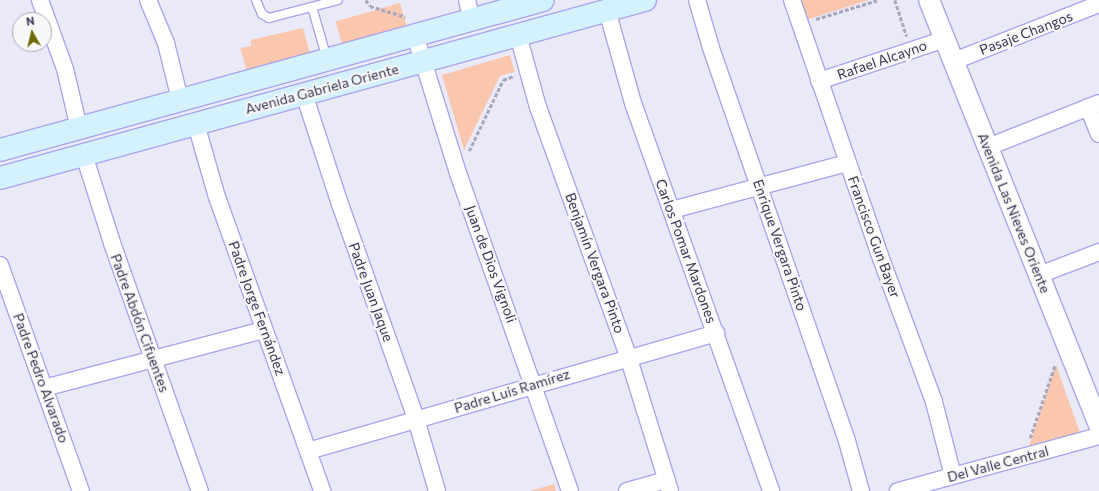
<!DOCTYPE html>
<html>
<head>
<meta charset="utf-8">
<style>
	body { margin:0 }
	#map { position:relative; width:1099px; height:491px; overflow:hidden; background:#e9e9f8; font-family:Commissioner,sans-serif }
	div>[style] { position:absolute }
	.green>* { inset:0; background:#fac6ad; transform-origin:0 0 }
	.path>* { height:2.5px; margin-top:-1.25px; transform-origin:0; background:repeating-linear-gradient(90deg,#a8a7bb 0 4px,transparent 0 6px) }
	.roads { filter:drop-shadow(1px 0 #aaa5ed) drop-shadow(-1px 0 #aaa5ed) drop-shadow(0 1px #aaa5ed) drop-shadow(0 -1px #aaa5ed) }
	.service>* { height:8px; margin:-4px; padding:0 4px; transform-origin:4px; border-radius:4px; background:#fff }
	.minor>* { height:16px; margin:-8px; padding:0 8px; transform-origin:8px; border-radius:8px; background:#fff }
	.tertiary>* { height:20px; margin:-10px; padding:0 10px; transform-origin:10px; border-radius:10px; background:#fff }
	.secondary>* { height:22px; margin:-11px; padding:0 11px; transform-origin:11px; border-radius:11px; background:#d4f2fe }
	span { translate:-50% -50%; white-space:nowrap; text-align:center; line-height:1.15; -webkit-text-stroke:4px #f8f8f8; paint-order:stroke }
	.street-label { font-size:14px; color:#383653 }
	.north { position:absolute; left:12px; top:12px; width:40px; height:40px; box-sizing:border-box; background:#f8f8f8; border:1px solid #abaab6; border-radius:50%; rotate:352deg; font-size:11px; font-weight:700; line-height:16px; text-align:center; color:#383653 }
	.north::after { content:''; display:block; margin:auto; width:14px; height:18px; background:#6d6801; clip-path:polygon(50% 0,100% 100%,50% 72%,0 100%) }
</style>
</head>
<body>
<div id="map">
	<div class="green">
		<div style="clip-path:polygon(801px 0,869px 0,806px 20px)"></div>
		<div style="left:400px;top:3px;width:25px;height:67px;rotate:74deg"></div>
		<div style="clip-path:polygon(303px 28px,310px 54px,247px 71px,240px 48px,251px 46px,251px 40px)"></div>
		<div style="clip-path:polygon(510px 55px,515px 72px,500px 76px,464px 150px,442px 75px)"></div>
		<div style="clip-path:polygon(1056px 365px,1080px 433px,1028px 449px)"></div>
		<div style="clip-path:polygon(554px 484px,556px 491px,530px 491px)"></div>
	</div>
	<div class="path">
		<div style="left:366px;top:0;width:7px;rotate:56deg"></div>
		<div style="left:370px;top:6px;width:37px;rotate:17deg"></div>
		<div style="left:895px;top:0;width:38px;rotate:72deg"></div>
		<div style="left:816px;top:19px;width:65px;rotate:-17deg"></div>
		<div style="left:469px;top:151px;width:79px;rotate:-64.4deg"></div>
		<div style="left:503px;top:80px;width:12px;rotate:-20deg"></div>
		<div style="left:1030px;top:438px;width:77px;rotate:-71.1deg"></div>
	</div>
	<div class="roads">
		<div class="service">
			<div style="left:256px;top:0;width:15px;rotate:67deg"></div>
			<div style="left:262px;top:14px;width:8px;rotate:30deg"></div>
			<div style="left:269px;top:18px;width:71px;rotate:-14.6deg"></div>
			<div style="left:312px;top:7px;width:54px;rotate:73.9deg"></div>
		</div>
		<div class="minor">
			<div style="left:40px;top:0;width:73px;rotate:70.1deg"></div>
			<div style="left:65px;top:69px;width:61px;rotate:76.7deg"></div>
			<div style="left:148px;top:0;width:47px;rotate:67.3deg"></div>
			<div style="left:166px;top:43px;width:59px;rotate:76.2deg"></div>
			<div style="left:467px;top:0;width:21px;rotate:76deg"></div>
			<div style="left:697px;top:0;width:50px;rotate:73.7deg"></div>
			<div style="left:711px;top:48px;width:416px;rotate:70.9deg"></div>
			<div style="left:847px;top:441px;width:52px;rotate:74.4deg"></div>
			<div style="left:792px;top:0;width:268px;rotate:71deg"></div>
			<div style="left:879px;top:253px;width:159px;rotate:69.7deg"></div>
			<div style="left:934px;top:402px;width:76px;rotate:75.6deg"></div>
			<div style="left:607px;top:10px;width:97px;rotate:74.4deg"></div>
			<div style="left:633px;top:103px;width:412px;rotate:70.4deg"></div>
			<div style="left:415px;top:35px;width:145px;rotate:72.7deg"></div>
			<div style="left:458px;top:173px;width:337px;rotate:70.6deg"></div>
			<div style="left:518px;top:35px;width:75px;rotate:74.5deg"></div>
			<div style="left:538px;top:107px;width:265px;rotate:70.1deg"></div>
			<div style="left:628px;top:356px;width:141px;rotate:72.7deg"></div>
			<div style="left:954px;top:61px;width:156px;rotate:-21.5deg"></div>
			<div style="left:819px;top:81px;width:133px;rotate:-18.4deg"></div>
			<div style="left:304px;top:94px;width:116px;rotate:71.9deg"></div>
			<div style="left:340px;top:204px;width:228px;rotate:70.5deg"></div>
			<div style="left:416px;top:419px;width:75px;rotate:73.7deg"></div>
			<div style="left:1088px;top:107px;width:29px;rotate:68deg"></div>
			<div style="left:196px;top:124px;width:76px;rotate:74deg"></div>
			<div style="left:217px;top:197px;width:312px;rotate:70.3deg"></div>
			<div style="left:988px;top:147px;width:119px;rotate:-21.6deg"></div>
			<div style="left:84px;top:155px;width:92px;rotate:72.3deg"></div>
			<div style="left:112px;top:243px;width:263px;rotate:70.5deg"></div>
			<div style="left:672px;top:210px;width:182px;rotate:-15deg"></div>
			<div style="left:0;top:265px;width:240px;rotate:70.3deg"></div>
			<div style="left:1039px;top:275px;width:64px;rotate:-21deg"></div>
			<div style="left:44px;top:388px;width:227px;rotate:-14.8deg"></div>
			<div style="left:308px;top:451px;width:425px;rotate:-16.1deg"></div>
			<div style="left:627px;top:491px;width:41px;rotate:-15.8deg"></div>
			<div style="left:898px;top:491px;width:208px;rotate:-15.3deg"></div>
		</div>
		<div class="tertiary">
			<div style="left:929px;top:0;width:458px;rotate:68.2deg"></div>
		</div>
		<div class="secondary">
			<div style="left:0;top:150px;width:563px;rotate:-15.44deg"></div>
			<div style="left:0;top:178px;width:669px;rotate:-15.43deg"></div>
		</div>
	</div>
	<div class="street-label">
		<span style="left:1026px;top:33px;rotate:-21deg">Pasaje Changos</span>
		<span style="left:882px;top:60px;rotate:-19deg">Rafael Alcayno</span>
		<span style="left:322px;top:89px;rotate:-15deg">Avenida Gabriela Oriente</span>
		<span style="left:1014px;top:213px;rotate:68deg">Avenida Las Nieves Oriente</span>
		<span style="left:874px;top:237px;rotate:70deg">Francisco Gun Bayer</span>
		<span style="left:780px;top:245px;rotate:71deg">Enrique Vergara Pinto</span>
		<span style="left:686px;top:251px;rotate:70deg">Carlos Pomar Mardones</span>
		<span style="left:595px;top:263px;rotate:70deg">Benjamín Vergara Pinto</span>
		<span style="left:491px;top:264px;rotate:70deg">Juan de Dios Vignoli</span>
		<span style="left:371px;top:292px;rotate:70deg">Padre Juan Jaque</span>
		<span style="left:257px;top:308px;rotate:70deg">Padre Jorge Fernández</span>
		<span style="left:140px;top:323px;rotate:70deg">Padre Abdón Cifuentes</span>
		<span style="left:41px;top:378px;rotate:70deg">Padre Pedro Alvarado</span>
		<span style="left:512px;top:391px;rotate:-17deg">Padre Luis Ramírez</span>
		<span style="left:998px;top:464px;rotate:-15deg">Del Valle Central</span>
	</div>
	<div class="north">N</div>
</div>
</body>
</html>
